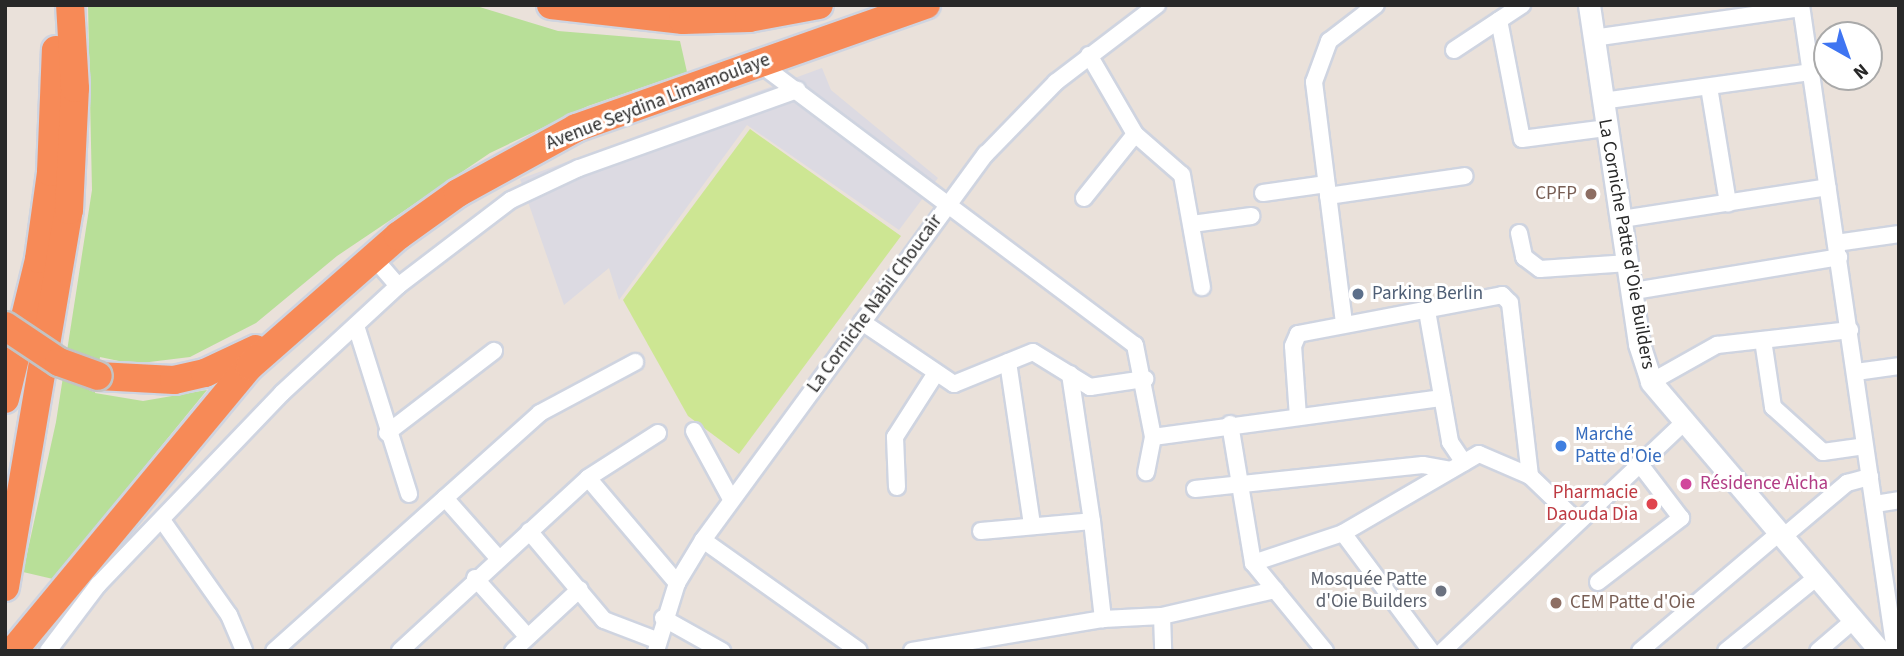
<!DOCTYPE html>
<html>
<head>
<meta charset="utf-8">
<style>
	body { margin:0 }
	#map { position:relative; width:1904px; height:656px; overflow:hidden; background:#eae1da; font-family:"Source Sans 3",sans-serif }
	div>[style] { position:absolute }
	.industrial>* { inset:0; background:#dcdae2 }
	.green>* { inset:0; background:#b8df98 }
	.pitch>* { inset:0; background:#cde693 }
	.roads { filter:drop-shadow(2px 0 #cfd4e0) drop-shadow(-2px 0 #cfd4e0) drop-shadow(0 2px #cfd4e0) drop-shadow(0 -2px #cfd4e0) }
	.street>* { height:16px; margin:-8px; padding:0 8px; transform-origin:8px; border-radius:8px; background:#fff }
	.secondary>* { height:21px; margin:-10.5px; padding:0 10.5px; transform-origin:10.5px; border-radius:10.5px; background:#fff }
	.highway>* { height:28px; margin:-14px; padding:0 14px; transform-origin:14px; border-radius:14px; background:#f78a57 }
	.bridges { filter:drop-shadow(2px 0 #c3c3c3) drop-shadow(-2px 0 #c3c3c3) drop-shadow(0 2px #c3c3c3) drop-shadow(0 -2px #c3c3c3) }
	.highway-bridge>* { height:28px; margin:-14px; padding:0 14px; transform-origin:14px; border-radius:14px; background:#f78a57 }
	.dots>* { width:19px; height:19px; translate:-50% -50%; box-sizing:border-box; border:4px solid #fff; border-radius:50% }
	span { translate:-50% -50%; white-space:nowrap; text-align:center; line-height:1.15; -webkit-text-stroke:6px #fff; paint-order:stroke }
	.street-label { font-size:19px; color:#282828 }
	.education-label { font-size:19px; color:#785e54 }
	.right { translate:-100% -50%; text-align:right }
	.left { translate:0 -50%; text-align:left }
	.service-label { font-size:19px; color:#4e5e75 }
	.shop-label { font-size:19px; color:#366cbe }
	.hotel-label { font-size:19px; color:#b23c85 }
	.health-label { font-size:19px; color:#be3a42 }
	.worship-label { font-size:19px; color:#5b616d }
	.frame { position:absolute; inset:0; border:7px solid #282828; pointer-events:none }
	.north { position:absolute; left:1813px; top:21px; width:70px; height:70px; box-sizing:border-box; background:#fff; border:2px solid #a9a9a9; border-radius:50%; rotate:140deg; font-size:19px; font-weight:700; line-height:28px; text-align:center; color:#282828 }
	.north::after { content:''; display:block; margin:auto; width:24px; height:32px; background:#3f75f2; clip-path:polygon(50% 0,100% 100%,50% 72%,0 100%) }
</style>
</head>
<body>
<div id="map">
	<div class="industrial">
		<div style="clip-path:polygon(822px 68px,831px 90px,938px 178px,899px 230px,747px 125px,619px 300px,609px 268px,564px 305px,520px 179px)"></div>
	</div>
	<div class="green">
		<div style="clip-path:polygon(88px 5px,473px 5px,558px 31px,680px 41px,687px 72px,588px 106px,490px 153px,337px 256px,256px 323px,190px 357px,133px 364px,100px 357px,95px 393px,143px 401px,207px 390px,53px 579px,23px 572px,56px 422px,92px 190px)"></div>
	</div>
	<div class="pitch">
		<div style="clip-path:polygon(750px 129px,901px 236px,739px 454px,688px 416px,623px 300px)"></div>
	</div>
	<div class="roads">
		<div class="street">
			<div style="left:1801px;top:5px;width:653px;rotate:81.72deg"></div>
			<div style="left:1499px;top:20px;width:121px;rotate:79.1deg"></div>
			<div style="left:1522px;top:139px;width:86px;rotate:-7.4deg"></div>
			<div style="left:1593px;top:38px;width:210px;rotate:-8.2deg"></div>
			<div style="left:1454px;top:50px;width:82px;rotate:-33.5deg"></div>
			<div style="left:1089px;top:55px;width:91px;rotate:59.8deg"></div>
			<div style="left:1135px;top:134px;width:62px;rotate:41.1deg"></div>
			<div style="left:1182px;top:175px;width:114px;rotate:79.9deg"></div>
			<div style="left:759px;top:63px;width:470px;rotate:36.9deg"></div>
			<div style="left:1135px;top:345px;width:94px;rotate:78.9deg"></div>
			<div style="left:1153px;top:437px;width:36px;rotate:101deg"></div>
			<div style="left:1709px;top:87px;width:118px;rotate:80.7deg"></div>
			<div style="left:1602px;top:101px;width:211px;rotate:-7.9deg"></div>
			<div style="left:1263px;top:193px;width:64px;rotate:-8.1deg"></div>
			<div style="left:1328px;top:196px;width:138px;rotate:-8.3deg"></div>
			<div style="left:1084px;top:198px;width:82px;rotate:-51.4deg"></div>
			<div style="left:1622px;top:219px;width:208px;rotate:-8.8deg"></div>
			<div style="left:1192px;top:224px;width:60px;rotate:-7.7deg"></div>
			<div style="left:1519px;top:233px;width:25px;rotate:78deg"></div>
			<div style="left:1524px;top:257px;width:20px;rotate:37deg"></div>
			<div style="left:1540px;top:269px;width:89px;rotate:-3.9deg"></div>
			<div style="left:1836px;top:243px;width:64px;rotate:-8.1deg"></div>
			<div style="left:373px;top:257px;width:38px;rotate:49deg"></div>
			<div style="left:1634px;top:291px;width:208px;rotate:-9.4deg"></div>
			<div style="left:1427px;top:311px;width:133px;rotate:80deg"></div>
			<div style="left:1450px;top:442px;width:25px;rotate:56deg"></div>
			<div style="left:862px;top:322px;width:111px;rotate:34deg"></div>
			<div style="left:954px;top:384px;width:85px;rotate:-22.1deg"></div>
			<div style="left:1033px;top:352px;width:67px;rotate:31.6deg"></div>
			<div style="left:1090px;top:387px;width:56px;rotate:-8.3deg"></div>
			<div style="left:1344px;top:323px;width:243px;rotate:-97.1deg"></div>
			<div style="left:1314px;top:82px;width:44px;rotate:-69.9deg"></div>
			<div style="left:1329px;top:41px;width:59px;rotate:-37.5deg"></div>
			<div style="left:357px;top:329px;width:173px;rotate:72.5deg"></div>
			<div style="left:1763px;top:340px;width:68px;rotate:81.5deg"></div>
			<div style="left:1773px;top:407px;width:67px;rotate:42deg"></div>
			<div style="left:1823px;top:452px;width:42px;rotate:-8.1deg"></div>
			<div style="left:1008px;top:362px;width:164px;rotate:81.6deg"></div>
			<div style="left:1856px;top:372px;width:43px;rotate:-7.9deg"></div>
			<div style="left:1070px;top:374px;width:149px;rotate:81.5deg"></div>
			<div style="left:1651px;top:382px;width:76px;rotate:-29.3deg"></div>
			<div style="left:1717px;top:345px;width:134px;rotate:-6.4deg"></div>
			<div style="left:1298px;top:417px;width:71px;rotate:-94deg"></div>
			<div style="left:1293px;top:346px;width:13px;rotate:-67deg"></div>
			<div style="left:1298px;top:334px;width:208px;rotate:-10.8deg"></div>
			<div style="left:1502px;top:295px;width:11px;rotate:45deg"></div>
			<div style="left:1510px;top:303px;width:174px;rotate:83.4deg"></div>
			<div style="left:1230px;top:424px;width:141px;rotate:80.6deg"></div>
			<div style="left:1253px;top:563px;width:114px;rotate:50.7deg"></div>
			<div style="left:694px;top:431px;width:77px;rotate:61.4deg"></div>
			<div style="left:387px;top:433px;width:135px;rotate:-37.5deg"></div>
			<div style="left:658px;top:433px;width:83px;rotate:147.3deg"></div>
			<div style="left:588px;top:478px;width:138px;rotate:49.7deg"></div>
			<div style="left:1153px;top:437px;width:292px;rotate:-7.7deg"></div>
			<div style="left:897px;top:487px;width:50px;rotate:-92.3deg"></div>
			<div style="left:895px;top:437px;width:72px;rotate:-57.4deg"></div>
			<div style="left:1195px;top:489px;width:229px;rotate:-6deg"></div>
			<div style="left:1423px;top:465px;width:28px;rotate:10deg"></div>
			<div style="left:445px;top:498px;width:80px;rotate:48.5deg"></div>
			<div style="left:1875px;top:504px;width:24px;rotate:-9deg"></div>
			<div style="left:162px;top:520px;width:116px;rotate:54.8deg"></div>
			<div style="left:229px;top:615px;width:39px;rotate:67deg"></div>
			<div style="left:529px;top:531px;width:116px;rotate:49.9deg"></div>
			<div style="left:604px;top:620px;width:56px;rotate:21deg"></div>
			<div style="left:981px;top:531px;width:111px;rotate:-5.1deg"></div>
			<div style="left:1092px;top:521px;width:99px;rotate:83.6deg"></div>
			<div style="left:1343px;top:533px;width:147px;rotate:53.3deg"></div>
			<div style="left:1783px;top:537px;width:84px;rotate:-40.2deg"></div>
			<div style="left:1847px;top:483px;width:24px;rotate:-15deg"></div>
			<div style="left:703px;top:540px;width:191px;rotate:35.4deg"></div>
			<div style="left:1253px;top:563px;width:95px;rotate:-18.4deg"></div>
			<div style="left:1343px;top:533px;width:157px;rotate:-30.2deg"></div>
			<div style="left:1479px;top:454px;width:56px;rotate:23.3deg"></div>
			<div style="left:1530px;top:476px;width:65px;rotate:43.8deg"></div>
			<div style="left:475px;top:578px;width:78px;rotate:48.1deg"></div>
			<div style="left:1598px;top:582px;width:105px;rotate:-37.6deg"></div>
			<div style="left:1681px;top:518px;width:69px;rotate:-127.4deg"></div>
			<div style="left:1162px;top:616px;width:35px;rotate:88deg"></div>
			<div style="left:663px;top:618px;width:68px;rotate:29.2deg"></div>
			<div style="left:48px;top:651px;width:83px;rotate:-52.9deg"></div>
			<div style="left:98px;top:585px;width:266px;rotate:-46.2deg"></div>
			<div style="left:282px;top:393px;width:158px;rotate:-42.7deg"></div>
			<div style="left:398px;top:286px;width:142px;rotate:-37.3deg"></div>
			<div style="left:511px;top:200px;width:75px;rotate:-25.2deg"></div>
			<div style="left:579px;top:168px;width:232px;rotate:-19.7deg"></div>
			<div style="left:274px;top:651px;width:357px;rotate:-41.8deg"></div>
			<div style="left:540px;top:413px;width:108px;rotate:-28.2deg"></div>
			<div style="left:400px;top:651px;width:255px;rotate:-42.6deg"></div>
			<div style="left:513px;top:651px;width:91px;rotate:-42.8deg"></div>
			<div style="left:656px;top:651px;width:71px;rotate:-72.8deg"></div>
			<div style="left:677px;top:583px;width:50px;rotate:-58.8deg"></div>
			<div style="left:703px;top:540px;width:479px;rotate:-53.8deg"></div>
			<div style="left:986px;top:154px;width:100px;rotate:-45.8deg"></div>
			<div style="left:1056px;top:82px;width:127px;rotate:-37.3deg"></div>
			<div style="left:912px;top:651px;width:194px;rotate:-9.5deg"></div>
			<div style="left:1103px;top:619px;width:59px;rotate:-2.9deg"></div>
			<div style="left:1162px;top:616px;width:116px;rotate:-13deg"></div>
			<div style="left:1443px;top:651px;width:332px;rotate:-43.5deg"></div>
			<div style="left:1640px;top:651px;width:182px;rotate:-40.3deg"></div>
			<div style="left:1726px;top:651px;width:117px;rotate:-39.1deg"></div>
			<div style="left:1818px;top:651px;width:48px;rotate:-40.7deg"></div>
		</div>
		<div class="secondary">
			<div style="left:1589px;top:5px;width:343px;rotate:81.6deg"></div>
			<div style="left:1639px;top:344px;width:40px;rotate:72deg"></div>
			<div style="left:1651px;top:382px;width:353px;rotate:49.6deg"></div>
		</div>
		<div class="highway">
			<div style="left:551px;top:5px;width:133px;rotate:6.5deg"></div>
			<div style="left:683px;top:20px;width:66px;rotate:-1.7deg"></div>
			<div style="left:749px;top:18px;width:71px;rotate:-10.5deg"></div>
			<div style="left:98px;top:376px;width:76px;rotate:3deg"></div>
			<div style="left:174px;top:380px;width:32px;rotate:-13deg"></div>
			<div style="left:205px;top:373px;width:56px;rotate:-25.2deg"></div>
			<div style="left:5px;top:399px;width:144px;rotate:-76.3deg"></div>
			<div style="left:39px;top:259px;width:88px;rotate:-82.1deg"></div>
			<div style="left:51px;top:172px;width:122px;rotate:-87.7deg"></div>
			<div style="left:5px;top:587px;width:382px;rotate:-80.4deg"></div>
			<div style="left:69px;top:210px;width:122px;rotate:-87.2deg"></div>
			<div style="left:75px;top:88px;width:83px;rotate:-93.4deg"></div>
			<div style="left:13px;top:651px;width:371px;rotate:-50.3deg"></div>
			<div style="left:250px;top:366px;width:197px;rotate:-41.3deg"></div>
			<div style="left:398px;top:236px;width:74px;rotate:-35.6deg"></div>
			<div style="left:458px;top:193px;width:135px;rotate:-28.8deg"></div>
			<div style="left:576px;top:128px;width:371px;rotate:-19.4deg"></div>
		</div>
	</div>
	<div class="bridges">
		<div class="highway-bridge">
			<div style="left:5px;top:326px;width:65px;rotate:33.7deg"></div>
			<div style="left:59px;top:362px;width:41px;rotate:19.7deg"></div>
		</div>
	</div>
	<div class="dots">
		<div style="left:1591px;top:194px;background:#8d6e63"></div>
		<div style="left:1358px;top:294px;background:#5c6f8a"></div>
		<div style="left:1561px;top:446px;background:#3f7fe0"></div>
		<div style="left:1686px;top:484px;background:#d1479c"></div>
		<div style="left:1652px;top:504px;background:#e0444e"></div>
		<div style="left:1441px;top:591px;background:#6b7280"></div>
		<div style="left:1556px;top:603px;background:#8d6e63"></div>
	</div>
	<div class="street-label">
		<span style="left:658px;top:102px;rotate:-21deg">Avenue Seydina Limamoulaye</span>
		<span style="left:1626px;top:244px;rotate:80deg">La Corniche Patte d'Oie Builders</span>
		<span style="left:875px;top:304px;rotate:-54deg">La Corniche Nabil Choucair</span>
	</div>
	<div class="education-label">
		<span class="right" style="left:1577px;top:194px">CPFP</span>
		<span class="left" style="left:1570px;top:603px">CEM Patte d'Oie</span>
	</div>
	<div class="service-label">
		<span class="left" style="left:1372px;top:294px">Parking Berlin</span>
	</div>
	<div class="shop-label">
		<span class="left" style="left:1575px;top:446px">Marché<br>Patte d'Oie</span>
	</div>
	<div class="hotel-label">
		<span class="left" style="left:1700px;top:484px">Résidence Aicha</span>
	</div>
	<div class="health-label">
		<span class="right" style="left:1638px;top:504px">Pharmacie<br>Daouda Dia</span>
	</div>
	<div class="worship-label">
		<span class="right" style="left:1427px;top:591px">Mosquée Patte<br>d'Oie Builders</span>
	</div>
	<div class="frame"></div>
	<div class="north">N</div>
</div>
</body>
</html>
